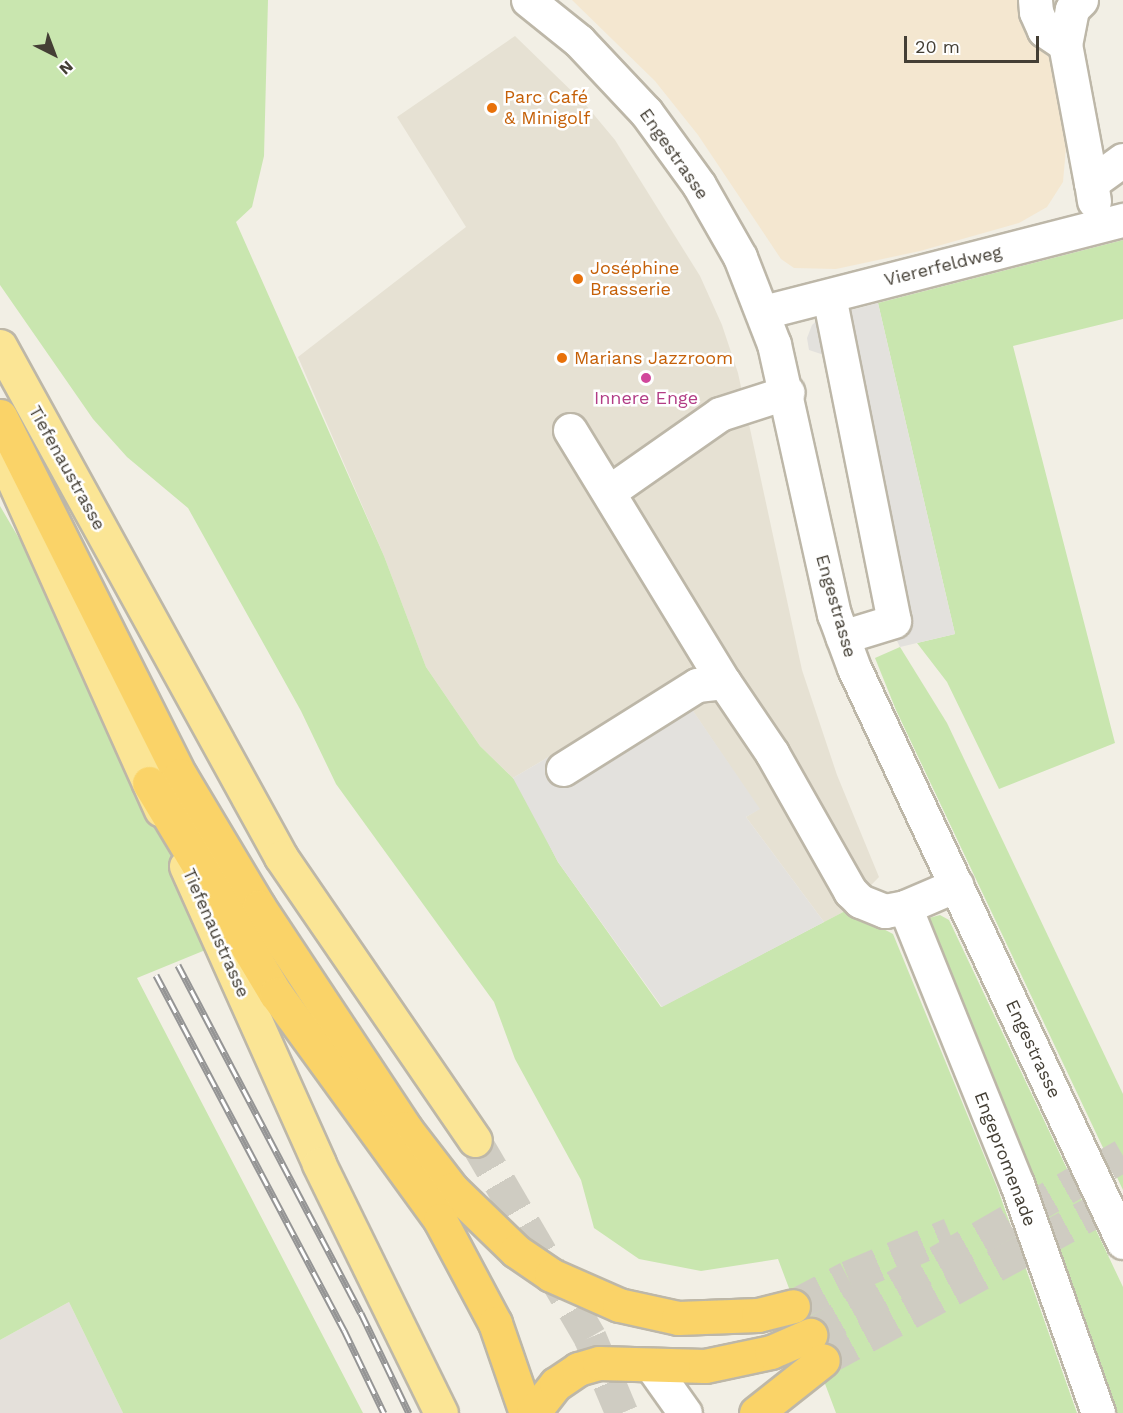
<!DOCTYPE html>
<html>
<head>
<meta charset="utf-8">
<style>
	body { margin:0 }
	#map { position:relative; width:1123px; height:1413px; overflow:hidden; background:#f2efe5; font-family:"Work Sans",sans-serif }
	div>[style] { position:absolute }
	.residential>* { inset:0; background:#e6e1d3 }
	.commercial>* { inset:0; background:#f4e7d0 }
	.industrial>* { inset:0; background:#e4e0da }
	.green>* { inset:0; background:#c9e6af }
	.parking>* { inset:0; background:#e3e1dd }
	.major-tunnel>* { height:33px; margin-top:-16.5px; transform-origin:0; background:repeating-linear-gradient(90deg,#cfccc2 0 33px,transparent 0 49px) }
	.highway-tunnel>* { height:33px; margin-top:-16.5px; transform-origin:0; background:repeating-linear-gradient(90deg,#cfccc2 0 33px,transparent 0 49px) }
	.roads { filter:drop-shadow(2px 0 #bdb7a8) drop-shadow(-2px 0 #bdb7a8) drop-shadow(0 2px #bdb7a8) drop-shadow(0 -2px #bdb7a8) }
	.minor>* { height:33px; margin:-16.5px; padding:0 16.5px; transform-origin:16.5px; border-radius:16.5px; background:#fff }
	.major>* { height:33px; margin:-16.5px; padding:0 16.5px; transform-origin:16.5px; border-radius:16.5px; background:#fbe595 }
	.highway>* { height:33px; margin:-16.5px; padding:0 16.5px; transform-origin:16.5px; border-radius:16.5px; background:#fad368 }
	.rail>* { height:7px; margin-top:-3.5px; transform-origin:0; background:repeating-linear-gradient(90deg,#fff 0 14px,#959595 0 28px); box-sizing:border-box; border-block:2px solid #959595 }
	.dots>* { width:16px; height:16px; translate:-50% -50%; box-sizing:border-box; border:3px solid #fff; border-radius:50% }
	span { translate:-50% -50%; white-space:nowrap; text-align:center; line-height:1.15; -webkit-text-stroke:5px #fff; paint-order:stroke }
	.food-label { font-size:18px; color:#c56008 }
	.left { translate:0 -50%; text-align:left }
	.street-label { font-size:18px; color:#443f35 }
	.hotel-label { font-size:18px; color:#b23c85 }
	.north { position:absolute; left:24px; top:24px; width:60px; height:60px; -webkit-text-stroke:4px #fff; paint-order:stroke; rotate:138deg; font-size:16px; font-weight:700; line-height:24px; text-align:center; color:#443f35 }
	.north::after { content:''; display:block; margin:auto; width:21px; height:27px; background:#443f35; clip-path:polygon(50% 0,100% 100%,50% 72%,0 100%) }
	.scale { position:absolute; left:904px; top:36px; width:135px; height:27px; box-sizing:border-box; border:3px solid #443f35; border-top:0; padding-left:8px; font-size:18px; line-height:21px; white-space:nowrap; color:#443f35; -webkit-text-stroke:4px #fff; paint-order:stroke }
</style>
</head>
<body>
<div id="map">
	<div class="residential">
		<div style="clip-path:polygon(515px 36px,585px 104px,615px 140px,700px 276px,722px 325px,738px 373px,802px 670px,837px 775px,879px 877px,847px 910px,824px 922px,746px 817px,759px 809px,674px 683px,513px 778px,480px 746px,426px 667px,384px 556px,298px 357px,466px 227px,397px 117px)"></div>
	</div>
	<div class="commercial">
		<div style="clip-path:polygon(572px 0,1017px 0,1026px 37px,1052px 60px,1067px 136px,1063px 182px,1047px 207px,1019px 223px,920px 251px,836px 269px,794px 268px,781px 259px,698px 135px,655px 81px)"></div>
	</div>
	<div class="industrial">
		<div style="clip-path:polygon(69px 1302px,123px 1413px,0 1413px,0 1340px)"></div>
	</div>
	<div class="green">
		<div style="clip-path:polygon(0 0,268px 0,264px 156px,252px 207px,236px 222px,384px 556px,426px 667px,480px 746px,518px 783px,558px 862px,661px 1007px,847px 910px,893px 934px,997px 1187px,1077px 1413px,836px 1413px,778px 1259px,701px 1271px,639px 1259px,594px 1228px,581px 1180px,515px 1059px,494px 1002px,336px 784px,301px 711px,188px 508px,127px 457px,93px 419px,0 285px)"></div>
		<div style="clip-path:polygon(1123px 240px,1123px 319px,1013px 346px,1115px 743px,999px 789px,947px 682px,917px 643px,955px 634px,878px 303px)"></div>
		<div style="clip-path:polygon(0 506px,111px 695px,225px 942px,137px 978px,363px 1413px,123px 1413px,69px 1302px,0 1340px)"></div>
		<div style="clip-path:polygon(900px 647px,947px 723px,1123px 1094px,1123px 1190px,896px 710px,875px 658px)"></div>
		<div style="clip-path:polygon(940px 915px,949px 920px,1123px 1287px,1123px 1413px,1117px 1413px,1031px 1176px,929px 918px)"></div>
	</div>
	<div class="parking">
		<div style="clip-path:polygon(878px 303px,955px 634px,900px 647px,875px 596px,827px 356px,809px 350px,807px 338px,812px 325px,820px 318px)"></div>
		<div style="clip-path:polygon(674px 683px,760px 809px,746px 817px,824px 922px,662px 1007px,558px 862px,513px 778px)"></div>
	</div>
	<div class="major-tunnel">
		<div style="left:475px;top:1140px;width:228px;rotate:59.7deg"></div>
		<div style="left:590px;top:1337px;width:82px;rotate:67.2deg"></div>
	</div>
	<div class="highway-tunnel">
		<div style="left:793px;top:1306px;width:62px;rotate:-27.8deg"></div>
		<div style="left:848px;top:1277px;width:111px;rotate:-22.9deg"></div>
		<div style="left:810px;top:1335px;width:361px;rotate:-29.9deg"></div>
		<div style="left:823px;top:1360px;width:342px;rotate:-28.7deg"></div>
	</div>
	<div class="roads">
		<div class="minor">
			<div style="left:528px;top:0;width:65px;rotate:38.8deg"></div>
			<div style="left:579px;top:41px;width:98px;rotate:46.7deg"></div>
			<div style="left:646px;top:112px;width:90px;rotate:54deg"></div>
			<div style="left:699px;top:185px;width:83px;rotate:60.3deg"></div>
			<div style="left:740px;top:257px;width:93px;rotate:68.7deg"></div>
			<div style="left:774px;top:344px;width:277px;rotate:77.5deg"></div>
			<div style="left:834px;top:614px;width:58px;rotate:69.7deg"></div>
			<div style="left:854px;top:668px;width:634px;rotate:64.89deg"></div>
			<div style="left:1035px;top:0;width:12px;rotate:85deg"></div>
			<div style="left:1036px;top:12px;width:20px;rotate:66deg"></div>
			<div style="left:1044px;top:30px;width:25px;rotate:34deg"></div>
			<div style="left:1081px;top:0;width:13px;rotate:135deg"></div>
			<div style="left:1072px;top:9px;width:36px;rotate:101deg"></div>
			<div style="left:1065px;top:44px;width:141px;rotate:79.4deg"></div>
			<div style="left:1094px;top:201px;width:18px;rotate:-99deg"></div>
			<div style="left:1091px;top:183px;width:39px;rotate:-36deg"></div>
			<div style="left:829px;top:296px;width:331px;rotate:78.7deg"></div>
			<div style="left:894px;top:621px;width:54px;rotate:162.9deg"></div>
			<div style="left:764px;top:312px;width:371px;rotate:-14.4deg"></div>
			<div style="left:570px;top:430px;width:295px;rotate:58.6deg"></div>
			<div style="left:610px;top:491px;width:134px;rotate:-35deg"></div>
			<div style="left:720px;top:414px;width:71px;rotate:-17.9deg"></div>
			<div style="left:563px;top:769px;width:158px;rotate:-32.1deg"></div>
			<div style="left:697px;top:685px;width:27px;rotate:-6deg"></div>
			<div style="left:724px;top:682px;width:86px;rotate:55.9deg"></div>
			<div style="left:772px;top:753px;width:159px;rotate:60.5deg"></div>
			<div style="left:850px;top:891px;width:14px;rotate:45deg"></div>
			<div style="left:860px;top:901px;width:27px;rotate:22deg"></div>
			<div style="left:885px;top:911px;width:20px;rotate:-11deg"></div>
			<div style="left:905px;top:907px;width:56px;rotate:-23.3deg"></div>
			<div style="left:905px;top:907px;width:299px;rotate:68deg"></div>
			<div style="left:1017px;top:1184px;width:243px;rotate:70.5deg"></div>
			<div style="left:653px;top:1368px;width:55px;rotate:54.6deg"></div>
		</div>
		<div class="major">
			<div style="left:0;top:346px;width:583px;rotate:61.19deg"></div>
			<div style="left:281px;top:857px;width:343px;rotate:55.6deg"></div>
			<div style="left:0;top:450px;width:394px;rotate:65.9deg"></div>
			<div style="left:186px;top:866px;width:326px;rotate:65.9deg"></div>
			<div style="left:319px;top:1164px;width:277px;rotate:63.9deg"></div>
		</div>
		<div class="highway">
			<div style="left:0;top:416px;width:402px;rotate:63.4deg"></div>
			<div style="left:180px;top:775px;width:154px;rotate:59.1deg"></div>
			<div style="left:259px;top:907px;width:265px;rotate:56.5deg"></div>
			<div style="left:405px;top:1128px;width:77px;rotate:52.4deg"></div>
			<div style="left:452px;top:1189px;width:89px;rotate:44.1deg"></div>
			<div style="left:516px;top:1251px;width:42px;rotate:34.4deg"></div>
			<div style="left:551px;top:1275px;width:74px;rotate:23.8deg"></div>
			<div style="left:619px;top:1305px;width:60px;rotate:12.4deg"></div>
			<div style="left:678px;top:1318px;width:80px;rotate:-2.1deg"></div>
			<div style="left:758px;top:1315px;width:36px;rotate:-14deg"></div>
			<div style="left:149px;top:783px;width:246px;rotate:59deg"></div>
			<div style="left:276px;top:994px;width:279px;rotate:54deg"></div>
			<div style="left:440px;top:1220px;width:117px;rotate:61.9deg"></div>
			<div style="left:495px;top:1323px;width:95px;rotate:71deg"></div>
			<div style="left:533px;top:1413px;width:37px;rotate:-52deg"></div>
			<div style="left:556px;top:1384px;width:27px;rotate:-34deg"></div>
			<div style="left:578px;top:1369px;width:22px;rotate:-16deg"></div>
			<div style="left:599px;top:1363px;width:106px;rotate:1.6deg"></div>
			<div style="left:705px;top:1366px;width:67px;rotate:-12deg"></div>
			<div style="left:771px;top:1352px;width:43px;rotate:-23.6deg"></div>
			<div style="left:756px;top:1413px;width:85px;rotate:-38.3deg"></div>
		</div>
	</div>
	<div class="rail">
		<div style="left:178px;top:965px;width:393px;rotate:62.3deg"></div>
		<div style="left:361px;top:1313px;width:111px;rotate:64.4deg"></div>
		<div style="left:156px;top:975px;width:402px;rotate:62.1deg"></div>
		<div style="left:344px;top:1330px;width:92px;rotate:64.3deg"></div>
	</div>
	<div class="dots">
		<div style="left:492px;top:108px;background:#e8710a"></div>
		<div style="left:578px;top:279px;background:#e8710a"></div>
		<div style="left:562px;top:358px;background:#e8710a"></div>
		<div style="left:646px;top:378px;background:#d1479c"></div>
	</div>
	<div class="food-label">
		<span class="left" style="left:504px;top:108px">Parc Café<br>&amp; Minigolf</span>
		<span class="left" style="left:590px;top:279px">Joséphine<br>Brasserie</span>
		<span class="left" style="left:574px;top:358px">Marians Jazzroom</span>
	</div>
	<div class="street-label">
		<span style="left:674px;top:154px;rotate:55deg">Engestrasse</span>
		<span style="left:943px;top:266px;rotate:-14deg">Viererfeldweg</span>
		<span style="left:67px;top:468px;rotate:61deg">Tiefenaustrasse</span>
		<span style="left:836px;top:606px;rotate:74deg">Engestrasse</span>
		<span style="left:216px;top:933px;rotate:66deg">Tiefenaustrasse</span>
		<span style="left:1033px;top:1049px;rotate:65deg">Engestrasse</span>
		<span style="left:1005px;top:1159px;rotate:69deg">Engepromenade</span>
	</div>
	<div class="hotel-label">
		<span style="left:646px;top:398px">Innere Enge</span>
	</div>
	<div class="north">N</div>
	<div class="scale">20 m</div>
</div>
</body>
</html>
